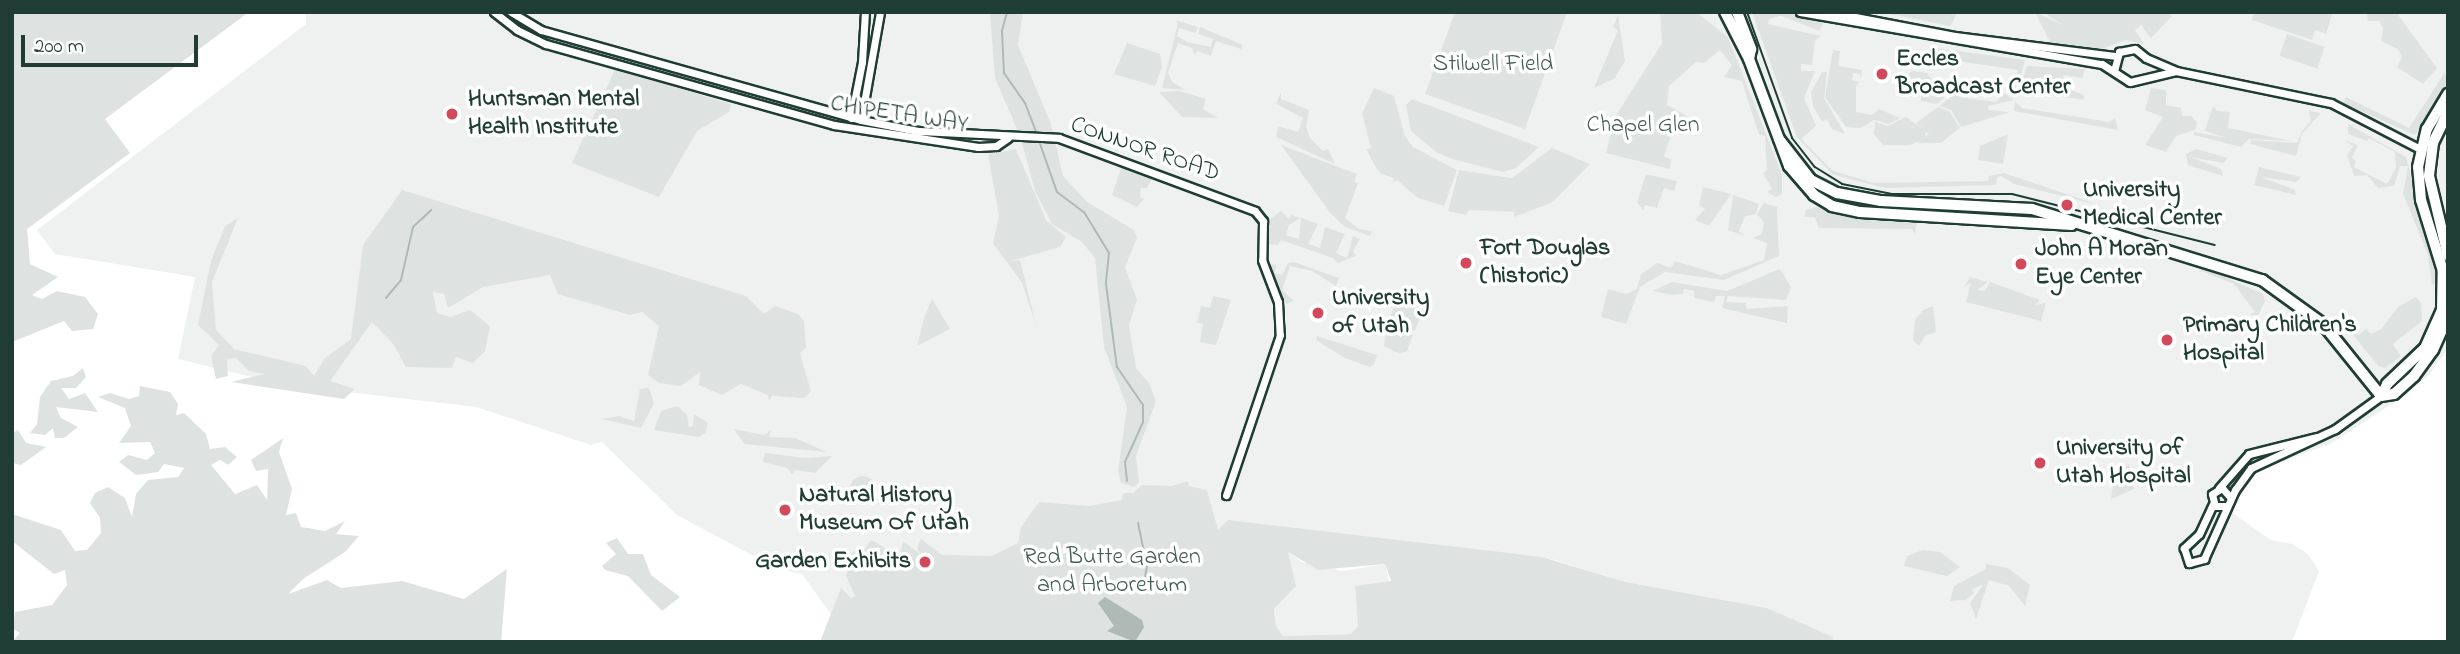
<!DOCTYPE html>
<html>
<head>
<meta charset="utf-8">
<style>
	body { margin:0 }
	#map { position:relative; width:2460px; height:654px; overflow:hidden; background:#fff; font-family:"Indie Flower",sans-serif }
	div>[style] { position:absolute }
	.built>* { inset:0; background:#eef1f0 }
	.green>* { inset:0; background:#dee3e2; transform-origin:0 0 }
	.round { border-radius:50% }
	.water>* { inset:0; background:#afbab7 }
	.stream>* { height:2px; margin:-1px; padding:0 1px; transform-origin:1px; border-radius:1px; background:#afbab7 }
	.roads { filter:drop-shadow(2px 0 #1f3d34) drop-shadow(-2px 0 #1f3d34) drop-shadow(0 2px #1f3d34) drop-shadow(0 -2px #1f3d34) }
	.minor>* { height:7px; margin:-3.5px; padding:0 3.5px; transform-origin:3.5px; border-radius:3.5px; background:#fff }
	.major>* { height:10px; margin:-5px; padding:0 5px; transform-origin:5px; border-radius:5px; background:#fff }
	.tram>* { height:2px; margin:-1px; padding:0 1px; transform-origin:1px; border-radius:1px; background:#1f3d34 }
	.dots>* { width:19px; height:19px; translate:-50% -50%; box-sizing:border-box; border:4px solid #fff; border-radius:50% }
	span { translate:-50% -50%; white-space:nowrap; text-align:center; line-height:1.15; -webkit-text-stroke:7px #fff; paint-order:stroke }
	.poi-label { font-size:24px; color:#1f3d34; font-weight:700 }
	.left { translate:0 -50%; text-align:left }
	.right { translate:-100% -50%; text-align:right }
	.park-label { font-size:24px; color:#455e57 }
	.street-label { font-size:24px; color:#1f3d34 }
	.frame { position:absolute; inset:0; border:14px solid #1f3d34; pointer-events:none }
	.scale { position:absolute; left:21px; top:35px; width:177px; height:32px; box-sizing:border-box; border:4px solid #1f3d34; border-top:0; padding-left:9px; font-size:21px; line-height:24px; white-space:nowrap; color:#1f3d34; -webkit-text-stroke:5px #fff; paint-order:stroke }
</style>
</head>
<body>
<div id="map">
	<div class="built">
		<div style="clip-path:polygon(306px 12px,2448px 12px,2448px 348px,2429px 375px,2395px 402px,2330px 444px,2257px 470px,2238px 497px,2231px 512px,2271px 540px,2292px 544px,2308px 554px,2319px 571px,2292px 642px,1832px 642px,1832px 637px,1767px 608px,1626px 582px,1551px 559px,1228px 521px,1178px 620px,851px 642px,802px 574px,778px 569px,677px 515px,602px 442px,591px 445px,476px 407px,280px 384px,178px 359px,195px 277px,55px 254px,37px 230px,306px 24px)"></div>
		<div style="clip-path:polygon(1287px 551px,1302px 562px,1342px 571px,1385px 564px,1390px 584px,1355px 586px,1358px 626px,1351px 634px,1283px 636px,1276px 626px,1274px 609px,1290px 589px)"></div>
	</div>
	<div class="green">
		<div style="clip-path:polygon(12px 12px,249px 12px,105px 119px,130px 153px,27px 229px,30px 264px,58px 277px,32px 295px,42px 299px,57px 291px,85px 297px,98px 314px,93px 329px,72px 331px,64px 321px,12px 342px)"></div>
		<div style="clip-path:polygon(990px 12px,1023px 12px,1018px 45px,1051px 124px,1063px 176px,1087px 202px,1134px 230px,1137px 238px,1125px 267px,1137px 300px,1129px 325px,1136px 368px,1149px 383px,1156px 401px,1136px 456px,1139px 482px,1134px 487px,1121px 483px,1118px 471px,1127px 407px,1104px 347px,1095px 258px,1082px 242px,1052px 224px,1035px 191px,1020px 136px,995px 78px)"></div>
		<div style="clip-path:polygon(1455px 12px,1567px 12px,1525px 129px,1425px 94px)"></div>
		<div style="clip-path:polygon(1660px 12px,1696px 12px,1728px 37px,1782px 175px,1782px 194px,1776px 197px,1767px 192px,1772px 189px,1763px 173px,1767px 170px,1765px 136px,1759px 135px,1742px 81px,1724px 77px,1732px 65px,1720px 50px,1704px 63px,1696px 62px,1669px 86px,1667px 105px,1687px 116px,1684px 135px,1672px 133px,1664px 156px,1671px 160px,1670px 169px,1606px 153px,1615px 117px,1662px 43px)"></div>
		<div style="clip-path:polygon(1752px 12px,1794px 12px,1823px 23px,1820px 31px,1781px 16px,1769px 19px,1768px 24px,1821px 36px,1815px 41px,1812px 65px,1801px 64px,1801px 71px,1815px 71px,1804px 98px,1816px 126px,1801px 139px,1833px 171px,1874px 183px,1988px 181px,1989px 176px,2004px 173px,2102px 206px,2014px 184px,2001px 176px,1997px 177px,1996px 185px,1885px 188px,1832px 174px,1797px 137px)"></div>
		<div style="clip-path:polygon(1879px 12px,1958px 12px,1950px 26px)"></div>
		<div style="clip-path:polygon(2035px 12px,2062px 25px,2043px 12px,2168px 12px,2172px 16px,2151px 38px,2141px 25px,2135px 30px,2144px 44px,2126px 40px,2102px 49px,2050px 42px)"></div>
		<div style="clip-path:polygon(2254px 12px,2333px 12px,2326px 34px,2315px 30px,2312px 40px,2252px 20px)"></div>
		<div style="clip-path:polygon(2367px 12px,2396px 12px,2437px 68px,2423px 84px,2397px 67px,2402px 57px,2398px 49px,2381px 41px,2383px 28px,2379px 21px,2368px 21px)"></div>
		<div style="clip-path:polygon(1618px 15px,1625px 61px,1615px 78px,1594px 88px,1618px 30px,1613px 27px)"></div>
		<div style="clip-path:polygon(1175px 20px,1198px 27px,1195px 33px,1179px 28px,1177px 36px,1187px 42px,1211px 47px,1213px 39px,1198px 34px,1200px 27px,1243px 45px,1241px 49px,1216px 41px,1211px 56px,1197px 51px,1195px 56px,1192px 48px,1178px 43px,1168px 73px,1172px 82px,1185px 90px,1162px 88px,1178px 23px)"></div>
		<div style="left:2287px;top:34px;width:40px;height:23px;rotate:19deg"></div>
		<div style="clip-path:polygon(1127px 43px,1160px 54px,1162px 67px,1155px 86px,1114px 74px)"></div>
		<div style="clip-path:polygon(1928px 47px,2025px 60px,2016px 93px,2011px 88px,2018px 70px,1937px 58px,1934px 62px)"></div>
		<div style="clip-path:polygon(1833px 50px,1840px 51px,1838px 66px,1862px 70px,1861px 80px,1860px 74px,1853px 73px,1852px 80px,1860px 82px,1856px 86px,1856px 112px,1872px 115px,1879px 109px,1900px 118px,1889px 124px,1874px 120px,1861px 128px,1846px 127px,1825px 97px)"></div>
		<div style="clip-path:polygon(2027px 66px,2085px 69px,2082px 78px,2064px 75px,2060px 86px,2084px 95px,2084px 100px,2025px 91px,2023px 95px,2018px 94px)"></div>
		<div style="clip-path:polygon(615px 69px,731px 104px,729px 112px,697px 131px,659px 197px,572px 163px)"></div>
		<div style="clip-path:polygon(1912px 71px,1927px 73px,1944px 98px,1937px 104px,1921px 101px,1921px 95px,1915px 93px,1916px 81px,1904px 77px)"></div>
		<div style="clip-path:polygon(1822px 72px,1827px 72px,1824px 98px,1845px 134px,1832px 129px,1827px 119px,1822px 122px,1813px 106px,1811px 92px)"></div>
		<div style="clip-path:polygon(2445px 72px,2448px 90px,2415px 135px,2343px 103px,2346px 97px,2409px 128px)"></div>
		<div style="clip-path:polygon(1374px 88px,1394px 96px,1405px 136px,1413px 147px,1457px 170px,1444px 206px,1418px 198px,1397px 180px,1392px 183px,1394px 178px,1380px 173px,1374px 164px,1366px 149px,1371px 148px,1362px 114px)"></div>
		<div style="clip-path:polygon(2151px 88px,2166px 90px,2166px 105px,2181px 108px,2182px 116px,2192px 116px,2197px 123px,2195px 130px,2176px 136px,2166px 152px,2145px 145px,2163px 117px,2145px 110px)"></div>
		<div style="clip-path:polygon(1180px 91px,1206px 99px,1203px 109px,1218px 118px,1182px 117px,1159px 92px)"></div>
		<div style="clip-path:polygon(1281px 92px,1281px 99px,1309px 110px,1306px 127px,1310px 138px,1323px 151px,1328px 149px,1335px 164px,1276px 137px,1278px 126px,1298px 132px,1303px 118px,1276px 104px)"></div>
		<div style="clip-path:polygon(1957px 92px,1959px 97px,1996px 102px,2004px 93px,2014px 100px,1988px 106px,1988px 110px,2010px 112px,1961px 127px,1951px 110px,1939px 106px)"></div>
		<div style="clip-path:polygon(1412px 99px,1539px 147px,1516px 168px,1503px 172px,1452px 159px,1436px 152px,1411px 131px,1406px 105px)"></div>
		<div style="clip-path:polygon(2015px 101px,2022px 108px,2109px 122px,2115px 118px,2118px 130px,2014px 111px)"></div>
		<div style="clip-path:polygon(2213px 106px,2217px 111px,2230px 112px,2228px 128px,2292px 141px,2249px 139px,2241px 147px,2194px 135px,2194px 132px,2227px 138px,2205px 131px)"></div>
		<div style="clip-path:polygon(1938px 107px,1949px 111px,1960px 128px,1941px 143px,1918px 143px,1929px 134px,1916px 123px)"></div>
		<div style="clip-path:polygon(2309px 111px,2321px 113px,2302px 134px,2296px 156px,2250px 144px,2251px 140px,2297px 143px,2302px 131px,2311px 121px)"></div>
		<div style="clip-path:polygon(1906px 117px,1926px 131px,1925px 139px,1910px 145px,1883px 145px,1874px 134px,1875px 122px,1888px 126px)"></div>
		<div style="clip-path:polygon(2348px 124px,2406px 157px,2435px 268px,2437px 282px,2432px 285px,2428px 255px,2403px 194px,2408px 166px,2400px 166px,2394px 186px,2378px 188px,2367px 175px,2354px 176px,2347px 155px,2353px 146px,2344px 140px,2358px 145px,2352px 158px,2356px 161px,2354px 167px,2387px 184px,2396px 168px,2395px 152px,2369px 138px,2367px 141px,2348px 134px)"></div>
		<div style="clip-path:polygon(2008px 134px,2003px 164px,1978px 160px,1980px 146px)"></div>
		<div style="clip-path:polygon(1281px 145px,1357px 174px,1354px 182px,1358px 183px,1345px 218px,1359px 229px,1372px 231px,1370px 236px,1345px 227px,1331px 214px)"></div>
		<div style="clip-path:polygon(1552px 148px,1590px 164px,1553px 202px,1514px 217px,1514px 212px,1469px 210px,1466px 215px,1448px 211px,1459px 170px,1512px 178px)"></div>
		<div style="clip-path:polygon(1016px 149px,1046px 220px,1066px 237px,1060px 247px,1011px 261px,1020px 260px,1036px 325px,1022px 283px,993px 243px,999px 216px,988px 154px)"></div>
		<div style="clip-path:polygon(2196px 149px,2228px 158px,2223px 163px,2191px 157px,2221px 169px,2223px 176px,2188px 165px,2186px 154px)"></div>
		<div style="clip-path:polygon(1122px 165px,1153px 176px,1147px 188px,1141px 188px,1140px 197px,1144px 199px,1137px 207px,1112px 195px)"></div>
		<div style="clip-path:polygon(2259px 167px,2301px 177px,2296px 182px,2261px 177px,2295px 190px,2296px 195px,2254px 185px)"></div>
		<div style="clip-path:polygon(1646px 174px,1677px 181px,1674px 191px,1664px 188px,1657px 208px,1645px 205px,1643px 210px,1637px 202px)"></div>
		<div style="clip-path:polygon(1703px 187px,1731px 194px,1709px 226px,1695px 220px,1705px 209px,1699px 205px)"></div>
		<div style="clip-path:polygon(402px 190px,746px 296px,764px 314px,775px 306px,798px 314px,804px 321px,806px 348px,800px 353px,811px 392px,804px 398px,772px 396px,769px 401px,768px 395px,741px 384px,722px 395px,699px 385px,700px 372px,681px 386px,659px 383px,648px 375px,659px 326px,642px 312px,630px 315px,558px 294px,550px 275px,483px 287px,448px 308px,444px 294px,433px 292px,437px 313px,450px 317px,470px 310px,490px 326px,485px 351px,473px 363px,456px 357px,452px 368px,406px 367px,394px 345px,372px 322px,330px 381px,355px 389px,344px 399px,231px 382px,265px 374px,249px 371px,236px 358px,227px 359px,228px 376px,216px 379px,211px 356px,219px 345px,198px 325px,211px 261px,225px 226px,238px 218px,212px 282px,216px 330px,234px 349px,306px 366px,314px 376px,325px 358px,351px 339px,363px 245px)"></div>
		<div style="clip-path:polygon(1733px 195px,1759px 204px,1756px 214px,1745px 216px,1739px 231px,1745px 236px,1728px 230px)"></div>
		<div style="clip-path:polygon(1764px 203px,1777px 207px,1779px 256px,1724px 280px,1665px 272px,1640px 287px,1626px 324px,1601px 317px,1608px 289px,1626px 294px,1637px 289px,1641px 274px,1657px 263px,1671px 268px,1675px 261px,1721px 275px,1764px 260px,1767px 243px,1753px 238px,1762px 234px,1764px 222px,1757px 214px)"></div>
		<div style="clip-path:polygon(1817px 207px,1849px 217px,1917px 220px,1915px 234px,1912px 229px,1819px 228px,1815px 217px,1804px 217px,1806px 210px)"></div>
		<div style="clip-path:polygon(1281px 211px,1289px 219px,1291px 215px,1300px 218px,1289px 225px,1286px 235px,1299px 239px,1301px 218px,1318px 224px,1308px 244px,1320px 248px,1325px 227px,1345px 234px,1336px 253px,1347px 258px,1353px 236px,1360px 239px,1353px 251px,1356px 256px,1338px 263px,1333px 258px,1281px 240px,1278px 245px,1268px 244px,1269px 220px)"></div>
		<div style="clip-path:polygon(1294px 262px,1339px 278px,1336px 286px,1312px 271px,1290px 266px,1282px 290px,1294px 301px,1286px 304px,1268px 265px,1276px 264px,1275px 273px,1282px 275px,1288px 263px)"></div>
		<div style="clip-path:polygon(1780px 269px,1791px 287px,1786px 300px,1728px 296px,1726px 302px,1746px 303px,1746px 309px,1788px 306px,1787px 323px,1722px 308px,1725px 296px,1716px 296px,1714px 302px,1694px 298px,1694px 291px,1684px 289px,1683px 294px,1672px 295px,1652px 291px,1672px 282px,1727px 291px)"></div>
		<div style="clip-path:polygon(2199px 270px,2200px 269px,2214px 272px,2263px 294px,2265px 301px,2258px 315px,2250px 315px,2255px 312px,2234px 284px)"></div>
		<div style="clip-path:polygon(1970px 277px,1988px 282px,1977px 290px,1985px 291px,1990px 282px,2040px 300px,2035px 305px,2046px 303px,2041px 321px,1966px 302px,1971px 283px,1964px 287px)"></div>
		<div style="left:1399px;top:294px;width:28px;height:29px;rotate:21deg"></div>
		<div style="clip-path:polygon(1213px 296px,1231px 300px,1216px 345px,1200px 342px,1203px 324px,1197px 323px,1201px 306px,1210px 308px)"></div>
		<div style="clip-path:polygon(2416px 297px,2421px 303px,2422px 321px,2393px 344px,2401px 356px,2385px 368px,2378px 366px,2350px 331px,2353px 328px,2358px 335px,2366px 329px,2371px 334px,2381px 329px,2399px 306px)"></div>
		<div style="clip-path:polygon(932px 299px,950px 329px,917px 346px,924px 318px)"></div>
		<div style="clip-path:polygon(1933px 306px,1936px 332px,1925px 336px,1919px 346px,1913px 340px,1915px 320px,1923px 310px)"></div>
		<div style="clip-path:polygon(1387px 326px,1413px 335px,1407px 351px,1400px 354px,1384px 346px)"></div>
		<div style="clip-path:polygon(1317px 336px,1377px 355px,1374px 364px,1370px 367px,1345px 358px,1316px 340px)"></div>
		<div style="clip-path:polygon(83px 368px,86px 377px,76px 388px,61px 388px,69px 399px,85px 393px,98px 412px,56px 407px,61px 418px,78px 427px,64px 438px,55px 438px,53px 428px,45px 435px,30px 433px,37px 424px,40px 397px,51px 381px,73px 376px)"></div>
		<div style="clip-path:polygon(140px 386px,170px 392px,178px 404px,176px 415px,184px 413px,206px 434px,210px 449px,225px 447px,237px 457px,228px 465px,220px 460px,211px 465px,235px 494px,257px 485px,267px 500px,268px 469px,256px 471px,251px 460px,283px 438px,279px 452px,292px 489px,286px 515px,296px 513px,301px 527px,325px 531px,345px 521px,336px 534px,359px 536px,345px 552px,303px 579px,288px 594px,327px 580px,341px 588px,402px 581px,464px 599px,507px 569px,501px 642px,12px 642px,20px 633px,13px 629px,15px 612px,52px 605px,67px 585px,65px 570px,54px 574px,12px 541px,12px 514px,61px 530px,75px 551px,87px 550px,101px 533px,100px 518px,90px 503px,95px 493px,108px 487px,125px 498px,132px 517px,136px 494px,148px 480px,178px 477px,184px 468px,164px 464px,158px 472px,136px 475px,119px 462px,128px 455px,147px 460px,155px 453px,150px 442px,119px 443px,131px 426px,125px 408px,98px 397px,110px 393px,129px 399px,139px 396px)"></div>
		<div style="clip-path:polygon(649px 388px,654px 403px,641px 428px,602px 419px,619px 416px,634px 421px,640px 389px)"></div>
		<div style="clip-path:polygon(677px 406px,687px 415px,689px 427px,693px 426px,694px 414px,708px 423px,705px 433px,699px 437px,654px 430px,661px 411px)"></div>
		<div style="clip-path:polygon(734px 429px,764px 435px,771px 430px,769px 437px,795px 438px,827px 452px,744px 444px)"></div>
		<div style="clip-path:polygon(18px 430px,26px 443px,46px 447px,21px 465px,12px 463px,12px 433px)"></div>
		<div style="clip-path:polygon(765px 453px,805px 458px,832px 456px,815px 473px,795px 470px,792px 474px,787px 468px,763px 462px)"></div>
		<div style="clip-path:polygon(2129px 464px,2134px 489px,2111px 499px,2115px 474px)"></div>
		<div class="round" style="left:850px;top:476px;width:26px;height:26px"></div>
		<div style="clip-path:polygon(evenodd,1188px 481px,1189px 486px,1207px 490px,1218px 530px,1228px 520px,1542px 557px,1626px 582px,1767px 608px,1833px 637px,1832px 642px,820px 642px,841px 588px,851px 598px,855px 596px,846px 576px,852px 552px,865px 549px,871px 540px,900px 556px,903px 541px,920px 554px,917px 548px,921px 539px,942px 555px,992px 556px,1018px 543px,1021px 527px,1039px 502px,1089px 506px,1122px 500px,1123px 493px,1133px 493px,1142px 485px,1172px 486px,1188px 481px,1288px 552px,1318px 570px,1385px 564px,1391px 581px,1355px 586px,1358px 626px,1351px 634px,1283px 636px,1276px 626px,1274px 609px,1296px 586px,1288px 552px)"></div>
		<div style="clip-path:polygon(617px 538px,628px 554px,643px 554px,651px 575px,680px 597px,662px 611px,628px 576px,605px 570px,602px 566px,616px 554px,606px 543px)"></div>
		<div style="clip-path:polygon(1923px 550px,1940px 552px,1960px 567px,1947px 576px,1904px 566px,1907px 556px)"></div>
		<div style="clip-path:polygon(1986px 564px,2008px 568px,2030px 585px,2025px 606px,2009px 586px,1989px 580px,1976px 619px,1970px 603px,1983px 585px,1972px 589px,1974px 593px,1966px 600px,1950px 601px,1954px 586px,1986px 569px)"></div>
	</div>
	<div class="water">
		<div style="clip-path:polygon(1105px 597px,1142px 620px,1144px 627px,1135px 642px,1107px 631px,1114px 626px,1098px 603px)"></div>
	</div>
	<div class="stream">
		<div style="left:1007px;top:12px;width:20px;rotate:105deg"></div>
		<div style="left:1002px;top:31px;width:42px;rotate:87.3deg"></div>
		<div style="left:1004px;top:73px;width:37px;rotate:55deg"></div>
		<div style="left:1025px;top:103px;width:31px;rotate:69deg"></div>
		<div style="left:1039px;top:141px;width:54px;rotate:70.6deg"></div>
		<div style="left:1057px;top:192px;width:34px;rotate:37deg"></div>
		<div style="left:1084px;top:212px;width:48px;rotate:58.6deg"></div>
		<div style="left:1109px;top:253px;width:31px;rotate:96deg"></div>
		<div style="left:1106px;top:284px;width:84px;rotate:82.5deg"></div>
		<div style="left:1117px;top:367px;width:46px;rotate:55.6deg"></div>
		<div style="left:1143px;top:405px;width:17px;rotate:90deg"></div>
		<div style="left:1143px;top:422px;width:44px;rotate:114.2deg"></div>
		<div style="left:1125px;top:462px;width:19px;rotate:84deg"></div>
		<div style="left:386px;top:298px;width:23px;rotate:-50deg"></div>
		<div style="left:401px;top:280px;width:54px;rotate:-77.2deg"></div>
		<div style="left:413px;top:227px;width:25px;rotate:-43deg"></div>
		<div style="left:1138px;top:523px;width:44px;rotate:78.2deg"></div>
		<div style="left:1147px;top:566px;width:23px;rotate:100deg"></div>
	</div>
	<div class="roads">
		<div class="minor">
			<div style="left:494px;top:12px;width:29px;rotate:38deg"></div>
			<div style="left:517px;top:30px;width:32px;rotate:26deg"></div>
			<div style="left:546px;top:44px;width:299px;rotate:15.7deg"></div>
			<div style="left:834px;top:125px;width:146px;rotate:8.7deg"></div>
			<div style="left:978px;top:147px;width:18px;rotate:-3deg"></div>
			<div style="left:996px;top:146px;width:14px;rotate:-34deg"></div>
			<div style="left:511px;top:12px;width:35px;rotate:31deg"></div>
			<div style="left:541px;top:30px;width:332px;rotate:15.7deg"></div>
			<div style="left:861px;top:120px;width:58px;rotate:10.9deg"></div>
			<div style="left:918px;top:131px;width:141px;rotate:2.8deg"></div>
			<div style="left:1059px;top:138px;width:209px;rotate:20.4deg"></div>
			<div style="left:1255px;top:211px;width:13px;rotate:51deg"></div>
			<div style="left:1263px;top:221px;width:39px;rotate:91deg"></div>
			<div style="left:1262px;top:260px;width:45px;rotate:69.1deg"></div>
			<div style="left:1278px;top:302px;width:33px;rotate:87deg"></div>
			<div style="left:1280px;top:335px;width:169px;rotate:108.6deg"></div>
			<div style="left:1800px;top:12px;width:306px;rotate:9.8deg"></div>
			<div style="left:2102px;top:64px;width:33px;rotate:33deg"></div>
			<div style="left:2130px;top:82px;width:47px;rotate:-13.4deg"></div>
			<div style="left:1829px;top:12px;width:128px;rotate:10.8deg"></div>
			<div style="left:1955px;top:36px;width:161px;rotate:7.1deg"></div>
			<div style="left:2114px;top:71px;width:20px;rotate:-75deg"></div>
			<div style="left:2119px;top:52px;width:16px;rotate:-11deg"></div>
			<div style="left:2135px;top:49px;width:14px;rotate:39deg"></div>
			<div style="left:2146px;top:58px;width:33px;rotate:23deg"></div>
			<div style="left:2176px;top:71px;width:158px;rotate:11.7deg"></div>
			<div style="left:2331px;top:103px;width:100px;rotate:27.3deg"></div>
			<div style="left:851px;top:118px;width:57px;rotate:-78.9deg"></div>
			<div style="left:862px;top:62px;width:50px;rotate:-86.6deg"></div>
			<div style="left:861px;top:120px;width:110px;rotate:-80deg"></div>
			<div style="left:2219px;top:488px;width:45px;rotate:-48.6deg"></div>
			<div style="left:2249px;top:454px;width:69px;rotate:-14.2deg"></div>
			<div style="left:2213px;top:504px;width:33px;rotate:115deg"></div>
			<div style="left:2199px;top:534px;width:21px;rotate:137deg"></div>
			<div style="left:2184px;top:548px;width:16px;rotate:72deg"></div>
			<div style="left:2189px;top:563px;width:16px;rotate:-15deg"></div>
			<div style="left:2204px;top:559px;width:76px;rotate:-65.8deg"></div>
			<div style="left:2235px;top:490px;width:27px;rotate:-54deg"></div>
			<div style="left:2251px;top:468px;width:93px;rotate:-24.9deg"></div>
			<div style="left:2335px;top:429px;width:57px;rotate:-35.7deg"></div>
			<div style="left:2227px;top:506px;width:12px;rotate:180deg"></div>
			<div style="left:2215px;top:506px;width:12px;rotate:-104deg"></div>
			<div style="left:2212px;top:494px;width:12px;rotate:-31deg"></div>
			<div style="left:2222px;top:488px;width:13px;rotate:48deg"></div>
		</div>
		<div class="major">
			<div style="left:1725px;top:12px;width:53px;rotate:62.9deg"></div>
			<div style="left:1749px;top:59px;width:114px;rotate:69.5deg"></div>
			<div style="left:1789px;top:166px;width:38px;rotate:49deg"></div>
			<div style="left:1814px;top:195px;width:21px;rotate:31deg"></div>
			<div style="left:1832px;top:206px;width:29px;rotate:12deg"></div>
			<div style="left:1860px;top:212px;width:212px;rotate:3.5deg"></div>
			<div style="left:1737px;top:12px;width:40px;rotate:69deg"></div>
			<div style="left:1751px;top:49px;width:10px;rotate:101deg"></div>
			<div style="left:2448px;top:112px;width:34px;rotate:116deg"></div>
			<div style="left:2433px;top:143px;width:33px;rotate:97deg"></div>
			<div style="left:2429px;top:176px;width:82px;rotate:76.6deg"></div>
			<div style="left:1779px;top:139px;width:52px;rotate:52deg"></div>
			<div style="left:1811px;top:180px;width:29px;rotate:27deg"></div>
			<div style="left:1837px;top:193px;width:45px;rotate:10.3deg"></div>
			<div style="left:1881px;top:201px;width:151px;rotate:3deg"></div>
			<div style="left:2032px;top:209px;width:241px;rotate:17.2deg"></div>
			<div style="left:2262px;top:280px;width:75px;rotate:35.8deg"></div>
			<div style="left:2323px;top:324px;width:92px;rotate:51.1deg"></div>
			<div style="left:2381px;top:396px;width:13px;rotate:-63deg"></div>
			<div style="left:2387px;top:384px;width:52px;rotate:-43.5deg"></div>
			<div style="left:2425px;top:348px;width:42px;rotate:-65.9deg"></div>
			<div style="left:2442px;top:310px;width:39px;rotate:-89deg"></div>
			<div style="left:2443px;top:271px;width:74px;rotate:-107.2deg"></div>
			<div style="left:2421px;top:200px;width:33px;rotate:-95deg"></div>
			<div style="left:2418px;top:167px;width:39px;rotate:-77deg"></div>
			<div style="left:2427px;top:129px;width:41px;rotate:-59deg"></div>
			<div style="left:2381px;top:396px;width:13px;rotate:-9deg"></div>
			<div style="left:2394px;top:394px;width:27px;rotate:-42deg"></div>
			<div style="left:2414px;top:376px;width:32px;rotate:-54deg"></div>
			<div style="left:2433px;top:350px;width:36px;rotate:-66deg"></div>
		</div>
	</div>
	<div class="tram">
		<div style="left:1747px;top:12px;width:134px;rotate:70.3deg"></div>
		<div style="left:1792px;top:138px;width:37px;rotate:52deg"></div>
		<div style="left:1815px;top:167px;width:32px;rotate:32deg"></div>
		<div style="left:1842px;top:184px;width:51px;rotate:11.3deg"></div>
		<div style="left:1892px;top:194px;width:120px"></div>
		<div style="left:2012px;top:194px;width:209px;rotate:14.1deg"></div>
	</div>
	<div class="dots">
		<div style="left:1882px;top:74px;background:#d1495b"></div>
		<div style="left:452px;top:114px;background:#d1495b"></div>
		<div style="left:2067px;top:205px;background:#d1495b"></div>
		<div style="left:1466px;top:263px;background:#d1495b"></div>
		<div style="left:2021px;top:264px;background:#d1495b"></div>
		<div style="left:1318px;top:313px;background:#d1495b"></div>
		<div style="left:2167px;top:340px;background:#d1495b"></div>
		<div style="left:2040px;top:463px;background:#d1495b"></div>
		<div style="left:785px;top:510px;background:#d1495b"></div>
		<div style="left:925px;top:562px;background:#d1495b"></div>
	</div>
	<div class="poi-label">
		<span class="left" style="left:1896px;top:74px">Eccles<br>Broadcast Center</span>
		<span class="left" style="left:468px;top:114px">Huntsman Mental<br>Health Institute</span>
		<span class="left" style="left:2083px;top:205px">University<br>Medical Center</span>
		<span class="left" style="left:1480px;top:263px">Fort Douglas<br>(historic)</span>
		<span class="left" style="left:2035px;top:264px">John A Moran<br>Eye Center</span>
		<span class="left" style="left:1332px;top:313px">University<br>of Utah</span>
		<span class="left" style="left:2183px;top:340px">Primary Children's<br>Hospital</span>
		<span class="left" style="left:2056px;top:463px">University of<br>Utah Hospital</span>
		<span class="left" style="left:799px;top:510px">Natural History<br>Museum Of Utah</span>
		<span class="right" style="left:911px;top:562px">Garden Exhibits</span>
	</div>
	<div class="park-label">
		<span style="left:1493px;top:65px">Stilwell Field</span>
		<span style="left:1643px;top:126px">Chapel Glen</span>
		<span style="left:1112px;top:572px">Red Butte Garden<br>and Arboretum</span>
	</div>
	<div class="street-label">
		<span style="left:899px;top:115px;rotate:9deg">CHIPETA WAY</span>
		<span style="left:1145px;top:150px;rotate:19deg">CONNOR ROAD</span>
	</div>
	<div class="frame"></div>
	<div class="scale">200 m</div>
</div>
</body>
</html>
